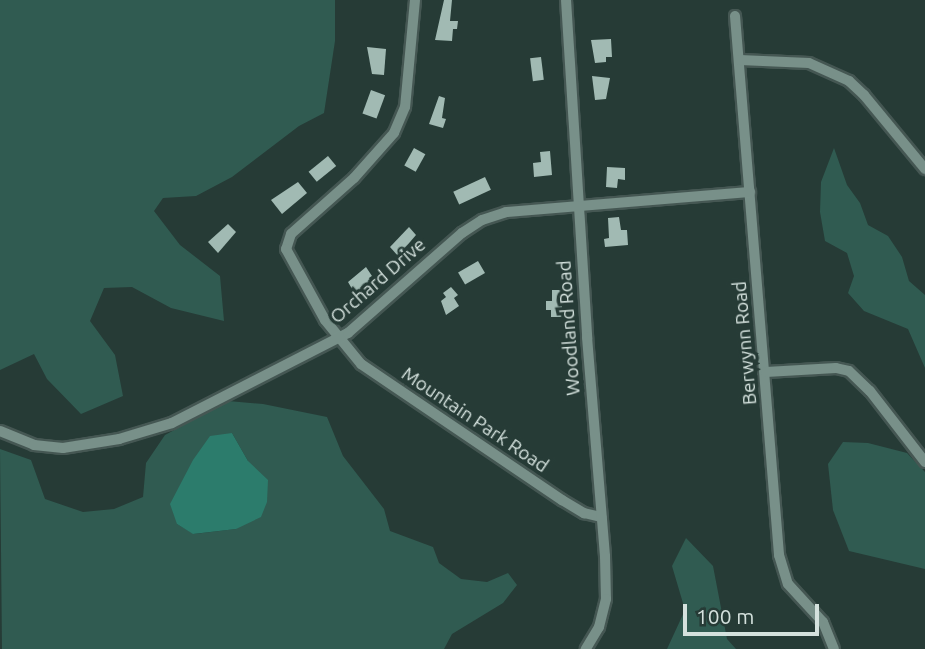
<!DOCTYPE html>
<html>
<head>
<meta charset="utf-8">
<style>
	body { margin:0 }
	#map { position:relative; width:925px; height:649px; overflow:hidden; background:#263b36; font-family:Ubuntu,sans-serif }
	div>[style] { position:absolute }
	.green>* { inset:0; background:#305b51 }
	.water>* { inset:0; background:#2c7c6c }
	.building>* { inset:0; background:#a1bab3; transform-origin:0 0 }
	.roads { filter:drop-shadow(2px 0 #455753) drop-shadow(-2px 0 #455753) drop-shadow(0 2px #455753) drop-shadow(0 -2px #455753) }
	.minor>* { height:10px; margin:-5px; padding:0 5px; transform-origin:5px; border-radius:5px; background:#789089 }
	span { translate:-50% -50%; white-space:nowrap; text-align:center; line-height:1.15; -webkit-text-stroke:7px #263b36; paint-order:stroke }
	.street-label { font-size:19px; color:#d4e1dd }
	.scale { position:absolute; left:683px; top:604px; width:136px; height:32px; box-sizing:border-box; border:4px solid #d4e1dd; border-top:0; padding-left:9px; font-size:21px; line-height:24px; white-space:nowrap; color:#d4e1dd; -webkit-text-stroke:5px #263b36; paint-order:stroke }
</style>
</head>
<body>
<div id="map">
	<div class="green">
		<div style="clip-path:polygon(0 0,335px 0,335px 41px,324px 113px,299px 126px,232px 177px,196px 196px,163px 198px,154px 211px,180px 245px,220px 276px,224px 321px,171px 308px,132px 287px,104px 288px,90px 321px,115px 355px,123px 396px,81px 414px,47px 379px,34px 354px,0 370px)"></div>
		<div style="clip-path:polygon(834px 148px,847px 185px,860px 203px,868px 225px,888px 236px,902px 257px,909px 281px,925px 295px,925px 368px,908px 329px,864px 311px,848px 293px,854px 276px,847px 253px,825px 241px,820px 212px,821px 182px)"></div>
		<div style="clip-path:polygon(evenodd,228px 401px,263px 404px,327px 417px,343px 456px,384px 509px,390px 531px,433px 547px,439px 563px,461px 579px,487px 582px,508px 573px,517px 585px,503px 603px,452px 634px,444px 649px,2px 649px,0 449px,31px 460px,45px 499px,83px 512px,114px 509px,143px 497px,146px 463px,165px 435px,228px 401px,232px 433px,248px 461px,236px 529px,194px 534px,177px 524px,232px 433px)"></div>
		<div style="clip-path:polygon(843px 442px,868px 443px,907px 453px,925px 472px,925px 569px,849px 551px,833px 510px,828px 464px)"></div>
		<div style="clip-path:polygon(686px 538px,713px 566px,727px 639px,736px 649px,667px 649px,685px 610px,672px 566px)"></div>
	</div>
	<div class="water">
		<div style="clip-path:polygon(232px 433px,248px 461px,268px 480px,267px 502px,261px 517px,236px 529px,193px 534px,177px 524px,170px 504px,193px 460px,210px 436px)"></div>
	</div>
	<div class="building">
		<div style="clip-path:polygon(444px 0,452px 0,450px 21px,458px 21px,457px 29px,453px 29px,452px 41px,435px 40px)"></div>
		<div style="clip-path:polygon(611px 39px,612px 57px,606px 57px,606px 62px,595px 63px,591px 40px)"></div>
		<div style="clip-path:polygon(367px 47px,386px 49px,384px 75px,372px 74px)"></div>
		<div style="left:541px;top:57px;width:23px;height:11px;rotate:83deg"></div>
		<div style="clip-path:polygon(592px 76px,610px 78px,606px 99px,595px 100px)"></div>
		<div style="left:371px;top:90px;width:15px;height:25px;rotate:20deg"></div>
		<div style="clip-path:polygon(439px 96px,445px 98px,442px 118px,446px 119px,443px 128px,429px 124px)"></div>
		<div style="left:414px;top:148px;width:13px;height:20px;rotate:29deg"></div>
		<div style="clip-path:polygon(550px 151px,552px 175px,534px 177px,533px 163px,541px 162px,540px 152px)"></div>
		<div style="left:328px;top:156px;width:13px;height:25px;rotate:51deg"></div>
		<div style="clip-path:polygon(607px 167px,625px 168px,625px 180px,618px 179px,617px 188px,606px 187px)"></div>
		<div style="left:485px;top:177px;width:14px;height:35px;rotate:65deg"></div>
		<div style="clip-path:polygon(298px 182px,307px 193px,282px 214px,271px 200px)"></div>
		<div style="clip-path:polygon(619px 217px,621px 230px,627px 230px,628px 245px,605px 247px,604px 239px,609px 238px,608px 218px)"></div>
		<div style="clip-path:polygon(228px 224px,236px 232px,218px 253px,208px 242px)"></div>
		<div style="clip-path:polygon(409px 227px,416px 235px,398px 256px,390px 247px)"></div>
		<div style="left:478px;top:261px;width:14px;height:23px;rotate:60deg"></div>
		<div style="clip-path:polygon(366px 267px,372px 276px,369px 278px,372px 283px,355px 294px,348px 282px)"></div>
		<div style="clip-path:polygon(451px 287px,458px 295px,454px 298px,459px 306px,446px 315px,441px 301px,446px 297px,443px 293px)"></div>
		<div style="clip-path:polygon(552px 290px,562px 290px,562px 317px,551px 317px,551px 310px,546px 310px,546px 301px,552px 301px)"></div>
	</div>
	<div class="roads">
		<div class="minor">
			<div style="left:415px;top:0;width:107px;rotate:95.3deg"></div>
			<div style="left:405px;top:107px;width:28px;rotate:113deg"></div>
			<div style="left:394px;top:133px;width:60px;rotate:131.6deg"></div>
			<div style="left:354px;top:178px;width:84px;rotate:138.4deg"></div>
			<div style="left:291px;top:234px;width:16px;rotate:108deg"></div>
			<div style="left:286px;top:249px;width:81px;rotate:61.2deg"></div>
			<div style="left:325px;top:320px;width:57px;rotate:50.7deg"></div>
			<div style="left:361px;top:364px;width:243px;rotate:34.1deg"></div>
			<div style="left:562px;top:500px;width:26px;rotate:31deg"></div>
			<div style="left:584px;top:513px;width:18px;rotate:13deg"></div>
			<div style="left:566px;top:0;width:338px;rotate:86.4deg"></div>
			<div style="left:587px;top:337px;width:220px;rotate:85.3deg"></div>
			<div style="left:605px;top:556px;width:43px;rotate:88.7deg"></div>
			<div style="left:606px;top:599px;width:29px;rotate:104deg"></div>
			<div style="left:599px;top:627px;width:26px;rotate:121deg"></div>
			<div style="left:735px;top:16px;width:541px;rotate:85.33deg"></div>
			<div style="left:779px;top:555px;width:30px;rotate:73deg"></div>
			<div style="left:788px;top:584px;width:52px;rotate:47.4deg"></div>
			<div style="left:823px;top:622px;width:29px;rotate:68deg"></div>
			<div style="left:740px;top:60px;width:69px;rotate:2.5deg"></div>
			<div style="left:809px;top:63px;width:44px;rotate:24.2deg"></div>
			<div style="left:849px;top:81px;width:21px;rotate:43deg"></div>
			<div style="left:864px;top:95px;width:96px;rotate:50.5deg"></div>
			<div style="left:766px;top:372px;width:70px;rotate:-3.3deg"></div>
			<div style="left:836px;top:368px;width:13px;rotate:13deg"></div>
			<div style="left:849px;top:371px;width:29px;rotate:44deg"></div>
			<div style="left:870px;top:391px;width:90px;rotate:52.2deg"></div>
			<div style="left:0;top:431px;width:37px;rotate:22deg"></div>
			<div style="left:34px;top:445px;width:29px;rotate:6deg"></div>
			<div style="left:63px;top:448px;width:57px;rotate:-9.1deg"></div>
			<div style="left:119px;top:439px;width:55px;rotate:-16.8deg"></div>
			<div style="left:172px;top:423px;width:198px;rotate:-27.1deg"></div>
			<div style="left:348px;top:333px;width:152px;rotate:-41.3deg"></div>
			<div style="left:462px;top:233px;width:24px;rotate:-33deg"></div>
			<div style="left:482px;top:220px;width:25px;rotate:-18deg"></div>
			<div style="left:506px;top:212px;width:245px;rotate:-4.7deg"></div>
		</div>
	</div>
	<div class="street-label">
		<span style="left:378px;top:281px;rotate:-41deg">Orchard Drive</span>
		<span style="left:569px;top:328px;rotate:-94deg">Woodland Road</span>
		<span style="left:745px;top:343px;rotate:-95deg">Berwynn Road</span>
		<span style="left:475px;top:420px;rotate:34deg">Mountain Park Road</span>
	</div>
	<div class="scale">100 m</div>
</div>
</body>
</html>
